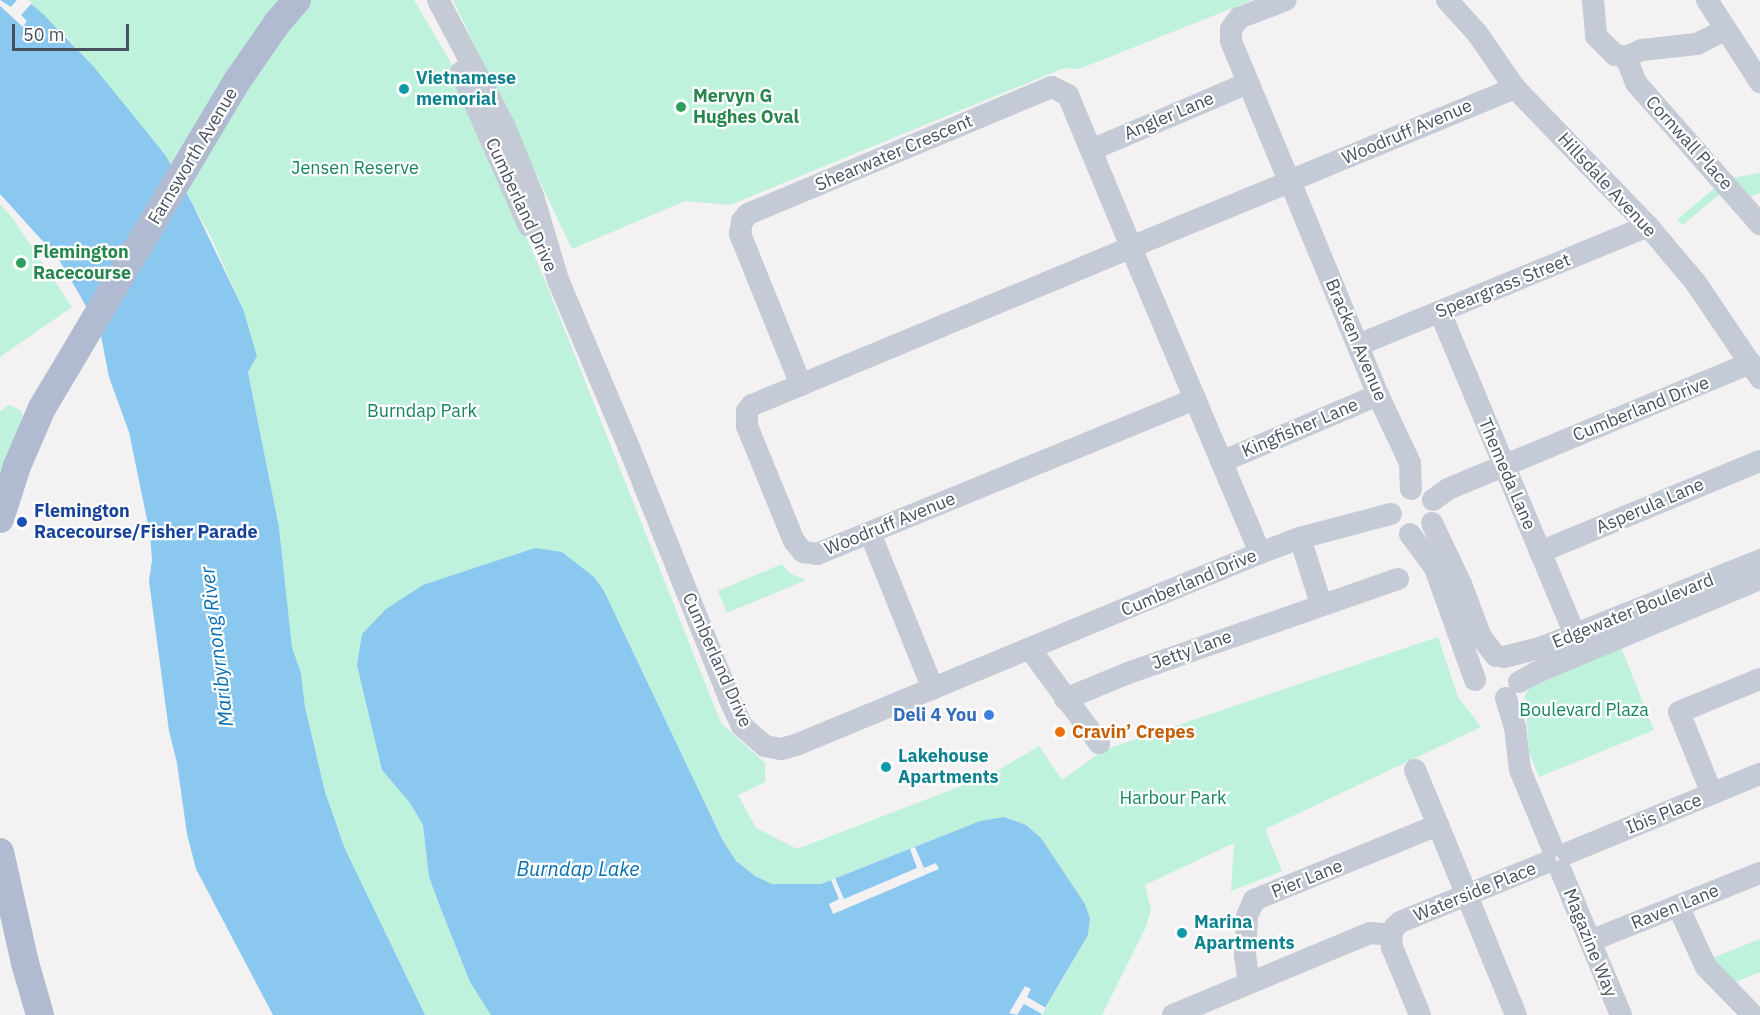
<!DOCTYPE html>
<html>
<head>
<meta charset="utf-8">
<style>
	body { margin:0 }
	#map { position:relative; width:1760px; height:1015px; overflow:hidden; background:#f3f1f1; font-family:"IBM Plex Sans",sans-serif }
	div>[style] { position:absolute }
	.green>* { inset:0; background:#bff2dc; transform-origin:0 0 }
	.water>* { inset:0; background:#8ac8f0 }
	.pier>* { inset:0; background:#f3f1f1 }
	.minor>* { height:22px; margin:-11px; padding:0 11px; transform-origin:11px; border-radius:11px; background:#c4cad6 }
	.major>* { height:28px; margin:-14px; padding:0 14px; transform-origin:14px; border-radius:14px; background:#b0bad0 }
	.dots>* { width:16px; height:16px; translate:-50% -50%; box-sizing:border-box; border:3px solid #fff; border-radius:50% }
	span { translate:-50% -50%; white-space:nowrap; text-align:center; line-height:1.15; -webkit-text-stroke:4.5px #fff; paint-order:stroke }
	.culture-label { font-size:18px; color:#0d838f; font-weight:700 }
	.left { translate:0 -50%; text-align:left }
	.leisure-label { font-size:18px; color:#27864d; font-weight:700 }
	.street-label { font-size:18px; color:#485060 }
	.park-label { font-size:18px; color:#148662 }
	.transit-label { font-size:18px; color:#164399; font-weight:700 }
	.shop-label { font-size:18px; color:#366cbe; font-weight:700 }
	.right { translate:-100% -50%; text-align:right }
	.food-label { font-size:18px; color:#c56008; font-weight:700 }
	.water-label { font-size:20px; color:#0670b4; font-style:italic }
	.scale { position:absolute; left:12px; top:24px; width:117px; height:27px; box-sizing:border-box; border:3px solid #485060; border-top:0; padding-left:8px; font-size:18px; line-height:21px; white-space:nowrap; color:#485060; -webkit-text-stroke:4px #fff; paint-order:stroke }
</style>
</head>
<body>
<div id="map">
	<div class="green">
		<div style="clip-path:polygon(26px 0,414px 0,457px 73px,546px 283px,721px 723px,765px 763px,765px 782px,738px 795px,756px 828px,797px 849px,990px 775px,1039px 746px,1062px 780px,1104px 750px,1438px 637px,1458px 697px,1481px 727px,1265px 829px,1282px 871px,1231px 891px,1234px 843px,1145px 885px,1151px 910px,1145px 929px,1102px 1015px,1042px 1015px,1088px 935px,1090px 918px,1085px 904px,1041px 838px,1026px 825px,1004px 817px,980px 821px,821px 884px,772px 884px,755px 876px,736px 861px,722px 839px,604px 591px,535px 548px,510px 558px,382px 770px,410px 803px,423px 825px,429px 877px,491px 1015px,425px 1015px,345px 850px,325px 792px,305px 707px,301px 673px,292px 647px,279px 527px,248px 372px,251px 364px,243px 309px,212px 239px,166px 156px,67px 37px)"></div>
		<div style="clip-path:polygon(453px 0,1253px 0,1079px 69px,1064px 68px,730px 205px,685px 201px,572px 249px)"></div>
		<div style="clip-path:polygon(1760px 173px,1760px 193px,1750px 197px,1733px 178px)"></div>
		<div style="left:1717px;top:186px;width:8px;height:52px;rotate:50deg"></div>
		<div style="clip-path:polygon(0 204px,13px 219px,72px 307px,0 357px)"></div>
		<div style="clip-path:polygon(9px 405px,20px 410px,23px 416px,0 474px,0 411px)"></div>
		<div style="clip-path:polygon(782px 564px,791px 574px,806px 580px,727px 613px,718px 591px)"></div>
		<div style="clip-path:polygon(1621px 647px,1654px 730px,1539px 777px,1529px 752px,1525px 696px,1530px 686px)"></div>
		<div style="clip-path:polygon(1760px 939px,1760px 972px,1733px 983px,1710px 959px)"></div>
	</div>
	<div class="water">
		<div style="clip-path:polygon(0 0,26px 0,43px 14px,93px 66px,146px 131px,166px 156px,193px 205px,243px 309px,257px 356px,248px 372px,279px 527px,292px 647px,301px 673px,305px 707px,325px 792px,345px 849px,425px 1015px,273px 1015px,196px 869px,187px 834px,177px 763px,169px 731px,149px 581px,152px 560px,150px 534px,129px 432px,109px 377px,101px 336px,82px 299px,58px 258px,0 194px)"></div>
		<div style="clip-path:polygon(535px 548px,562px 552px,594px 577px,604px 591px,722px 839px,736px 861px,755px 876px,772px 884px,821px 884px,980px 821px,1004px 817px,1026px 825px,1041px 838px,1085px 904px,1090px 918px,1088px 935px,1041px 1015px,491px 1015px,470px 982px,441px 909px,429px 877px,423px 825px,410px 803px,382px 770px,357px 665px,362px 634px,386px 609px,423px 585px)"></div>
	</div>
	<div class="pier">
		<div style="clip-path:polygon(0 0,11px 7px,17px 0,28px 0,32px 3px,21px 15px,27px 21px,23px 27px,0 6px)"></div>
		<div style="clip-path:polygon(915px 847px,924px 868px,936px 863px,939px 869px,833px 914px,829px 904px,839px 899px,831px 880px,835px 878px,844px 899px,917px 868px,910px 849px)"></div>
		<div style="clip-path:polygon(1025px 986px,1031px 989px,1027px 997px,1046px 1008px,1042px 1014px,1024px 1004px,1017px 1015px,1009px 1013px)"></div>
	</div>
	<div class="minor">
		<div style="left:438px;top:0;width:141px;rotate:62.2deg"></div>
		<div style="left:504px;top:125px;width:77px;rotate:67.8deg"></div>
		<div style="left:533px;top:196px;width:88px;rotate:73.4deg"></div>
		<div style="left:558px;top:280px;width:185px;rotate:67deg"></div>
		<div style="left:630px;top:450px;width:267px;rotate:68.2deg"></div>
		<div style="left:729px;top:698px;width:31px;rotate:65deg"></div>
		<div style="left:742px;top:726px;width:30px;rotate:41deg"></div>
		<div style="left:765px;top:746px;width:16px;rotate:11deg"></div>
		<div style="left:781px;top:749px;width:16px;rotate:-15deg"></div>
		<div style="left:796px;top:745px;width:502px;rotate:-22.48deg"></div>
		<div style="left:1260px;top:553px;width:43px;rotate:-20.6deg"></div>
		<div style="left:1300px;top:538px;width:94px;rotate:-14.8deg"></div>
		<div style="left:1447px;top:0;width:45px;rotate:47.7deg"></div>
		<div style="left:1477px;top:33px;width:67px;rotate:55.4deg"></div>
		<div style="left:1515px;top:88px;width:192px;rotate:46.1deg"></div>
		<div style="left:1648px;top:226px;width:75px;rotate:49.9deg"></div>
		<div style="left:1696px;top:283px;width:115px;rotate:56deg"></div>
		<div style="left:1593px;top:0;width:36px;rotate:85deg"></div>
		<div style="left:1596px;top:36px;width:27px;rotate:45deg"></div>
		<div style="left:1615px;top:55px;width:11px;rotate:10deg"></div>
		<div style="left:1626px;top:57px;width:17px;rotate:-24deg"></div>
		<div style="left:1642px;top:50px;width:55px;rotate:-6.2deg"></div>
		<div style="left:1697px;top:44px;width:30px;rotate:-27deg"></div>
		<div style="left:1707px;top:0;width:98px;rotate:57.1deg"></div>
		<div style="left:1626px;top:57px;width:28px;rotate:69deg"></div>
		<div style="left:1636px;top:83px;width:188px;rotate:48.7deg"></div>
		<div style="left:461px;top:72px;width:168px;rotate:66.2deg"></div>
		<div style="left:1091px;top:150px;width:171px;rotate:-23.1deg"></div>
		<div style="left:1285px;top:171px;width:141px;rotate:-112.6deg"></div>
		<div style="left:1231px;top:41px;width:12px;rotate:-90deg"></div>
		<div style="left:1231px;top:29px;width:14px;rotate:-54deg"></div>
		<div style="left:1239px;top:18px;width:50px;rotate:-21deg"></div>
		<div style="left:1299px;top:177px;width:234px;rotate:-22.4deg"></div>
		<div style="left:1294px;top:191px;width:221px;rotate:67.6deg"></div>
		<div style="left:1378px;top:395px;width:75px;rotate:64.8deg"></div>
		<div style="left:1410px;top:463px;width:26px;rotate:88deg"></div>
		<div style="left:1141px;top:243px;width:149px;rotate:-22.4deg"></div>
		<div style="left:1120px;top:252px;width:399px;rotate:157.4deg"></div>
		<div style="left:752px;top:405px;width:8px;rotate:130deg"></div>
		<div style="left:747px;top:411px;width:15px;rotate:90deg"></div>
		<div style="left:747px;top:426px;width:124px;rotate:67.8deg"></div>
		<div style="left:794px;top:541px;width:14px;rotate:51deg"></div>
		<div style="left:803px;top:552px;width:14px;rotate:8deg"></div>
		<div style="left:817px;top:554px;width:409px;rotate:-22.3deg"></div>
		<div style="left:1135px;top:257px;width:321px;rotate:67.1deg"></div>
		<div style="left:1440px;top:312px;width:350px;rotate:67.3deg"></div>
		<div style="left:1358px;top:345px;width:313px;rotate:-22.3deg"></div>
		<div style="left:801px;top:385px;width:163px;rotate:-112deg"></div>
		<div style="left:740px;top:234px;width:13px;rotate:-81deg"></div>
		<div style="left:742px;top:221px;width:9px;rotate:-49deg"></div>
		<div style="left:748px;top:214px;width:329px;rotate:-22.7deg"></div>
		<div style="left:1052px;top:87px;width:18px;rotate:27deg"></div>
		<div style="left:1068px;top:95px;width:154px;rotate:67.4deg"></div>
		<div style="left:1221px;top:462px;width:171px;rotate:-23.1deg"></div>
		<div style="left:1433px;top:500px;width:19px;rotate:-36deg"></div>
		<div style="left:1448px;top:489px;width:328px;rotate:-22.6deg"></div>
		<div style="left:1432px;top:523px;width:68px;rotate:64.6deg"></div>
		<div style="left:1461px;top:584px;width:57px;rotate:69.3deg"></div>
		<div style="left:1481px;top:637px;width:24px;rotate:52deg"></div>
		<div style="left:870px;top:533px;width:168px;rotate:68deg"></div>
		<div style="left:1410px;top:534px;width:42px;rotate:53.7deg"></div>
		<div style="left:1435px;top:568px;width:119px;rotate:70.3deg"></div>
		<div style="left:1300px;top:538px;width:69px;rotate:72.3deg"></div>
		<div style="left:1540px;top:552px;width:238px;rotate:-22.5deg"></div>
		<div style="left:1030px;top:649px;width:117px;rotate:53.7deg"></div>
		<div style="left:1504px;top:657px;width:40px;rotate:-14.4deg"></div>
		<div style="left:1543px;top:647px;width:234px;rotate:-21.8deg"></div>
		<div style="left:1519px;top:682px;width:18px;rotate:-29deg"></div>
		<div style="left:1535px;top:673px;width:244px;rotate:-22.7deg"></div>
		<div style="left:1506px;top:698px;width:30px;rotate:73deg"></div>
		<div style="left:1515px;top:727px;width:43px;rotate:83.4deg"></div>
		<div style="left:1520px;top:770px;width:83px;rotate:67.4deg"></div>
		<div style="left:1065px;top:699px;width:68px;rotate:-22.4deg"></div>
		<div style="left:1128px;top:673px;width:286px;rotate:-19.2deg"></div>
		<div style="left:1415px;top:770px;width:60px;rotate:67.3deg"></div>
		<div style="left:1712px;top:794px;width:88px;rotate:-111.9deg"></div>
		<div style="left:1679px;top:712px;width:87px;rotate:-22.2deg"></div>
		<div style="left:1568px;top:853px;width:208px;rotate:-22.4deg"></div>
		<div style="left:1561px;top:871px;width:156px;rotate:67.4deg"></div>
		<div style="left:1678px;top:906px;width:67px;rotate:65.3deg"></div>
		<div style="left:1706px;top:967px;width:67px;rotate:45.6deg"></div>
		<div style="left:1590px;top:941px;width:183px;rotate:-21.8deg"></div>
		<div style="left:1249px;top:983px;width:27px;rotate:-98deg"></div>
		<div style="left:1245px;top:956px;width:40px;rotate:-87.1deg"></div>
		<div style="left:1247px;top:916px;width:17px;rotate:-66deg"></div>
		<div style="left:1254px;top:900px;width:199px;rotate:-22.2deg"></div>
		<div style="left:1438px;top:825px;width:205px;rotate:67.7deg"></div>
		<div style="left:1173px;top:1015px;width:213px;rotate:-22.6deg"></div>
		<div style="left:1370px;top:933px;width:21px;rotate:5deg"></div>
		<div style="left:1420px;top:1015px;width:74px;rotate:-112.4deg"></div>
		<div style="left:1392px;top:947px;width:12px;rotate:-95deg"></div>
		<div style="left:1391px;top:935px;width:8px;rotate:-67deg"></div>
		<div style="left:1394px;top:928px;width:8px;rotate:-45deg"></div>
		<div style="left:1400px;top:922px;width:157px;rotate:-22.1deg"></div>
	</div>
	<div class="major">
		<div style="left:0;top:519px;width:56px;rotate:-72.2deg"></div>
		<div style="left:17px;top:466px;width:63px;rotate:-66.7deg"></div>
		<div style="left:42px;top:408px;width:381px;rotate:-59.2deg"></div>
		<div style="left:237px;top:81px;width:72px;rotate:-55.2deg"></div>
		<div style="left:278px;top:22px;width:29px;rotate:-49deg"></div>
		<div style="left:0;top:852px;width:114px;rotate:77.3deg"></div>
		<div style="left:25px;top:963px;width:54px;rotate:73.9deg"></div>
	</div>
	<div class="dots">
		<div style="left:404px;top:89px;background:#0f9aa8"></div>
		<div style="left:681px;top:107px;background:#2e9e5b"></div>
		<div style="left:21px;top:263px;background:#2e9e5b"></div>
		<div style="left:22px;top:522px;background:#1a4fb4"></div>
		<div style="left:989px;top:715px;background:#3f7fe0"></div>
		<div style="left:1060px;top:732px;background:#e8710a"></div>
		<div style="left:886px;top:767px;background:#0f9aa8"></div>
		<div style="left:1182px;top:933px;background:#0f9aa8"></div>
	</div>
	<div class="culture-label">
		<span class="left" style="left:416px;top:89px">Vietnamese<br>memorial</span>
		<span class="left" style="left:898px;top:767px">Lakehouse<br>Apartments</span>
		<span class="left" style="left:1194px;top:933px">Marina<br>Apartments</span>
	</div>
	<div class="leisure-label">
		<span class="left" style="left:693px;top:107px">Mervyn G<br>Hughes Oval</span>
		<span class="left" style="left:33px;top:263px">Flemington<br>Racecourse</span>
	</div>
	<div class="street-label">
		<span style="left:1169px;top:116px;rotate:-23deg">Angler Lane</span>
		<span style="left:1407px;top:132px;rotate:-23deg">Woodruff Avenue</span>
		<span style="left:1689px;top:143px;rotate:48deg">Cornwall Place</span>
		<span style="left:894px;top:153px;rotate:-23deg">Shearwater Crescent</span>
		<span style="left:193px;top:156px;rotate:-59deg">Farnsworth Avenue</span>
		<span style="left:1607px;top:185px;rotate:47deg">Hillsdale Avenue</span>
		<span style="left:521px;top:205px;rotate:65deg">Cumberland Drive</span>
		<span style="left:1503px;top:286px;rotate:-22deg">Speargrass Street</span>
		<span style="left:1356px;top:340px;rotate:67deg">Bracken Avenue</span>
		<span style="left:1641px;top:409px;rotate:-22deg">Cumberland Drive</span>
		<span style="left:1300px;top:428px;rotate:-23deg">Kingfisher Lane</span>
		<span style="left:1507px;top:474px;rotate:67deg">Themeda Lane</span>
		<span style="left:1650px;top:506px;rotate:-23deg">Asperula Lane</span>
		<span style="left:890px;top:524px;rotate:-22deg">Woodruff Avenue</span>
		<span style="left:1189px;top:583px;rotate:-23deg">Cumberland Drive</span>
		<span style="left:1633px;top:611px;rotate:-22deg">Edgewater Boulevard</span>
		<span style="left:1192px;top:650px;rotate:-20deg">Jetty Lane</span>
		<span style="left:717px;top:660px;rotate:66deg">Cumberland Drive</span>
		<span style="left:1664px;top:814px;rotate:-22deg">Ibis Place</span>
		<span style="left:1307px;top:879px;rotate:-22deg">Pier Lane</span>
		<span style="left:1475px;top:892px;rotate:-22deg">Waterside Place</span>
		<span style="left:1675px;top:907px;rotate:-22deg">Raven Lane</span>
		<span style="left:1590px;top:943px;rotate:68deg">Magazine Way</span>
	</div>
	<div class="park-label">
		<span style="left:355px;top:168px">Jensen Reserve</span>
		<span style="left:422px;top:411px">Burndap Park</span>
		<span style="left:1584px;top:710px">Boulevard Plaza</span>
		<span style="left:1173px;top:798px">Harbour Park</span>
	</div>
	<div class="transit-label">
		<span class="left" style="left:34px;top:522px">Flemington<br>Racecourse/Fisher Parade</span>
	</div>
	<div class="shop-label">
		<span class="right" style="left:977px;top:715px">Deli 4 You</span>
	</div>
	<div class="food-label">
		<span class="left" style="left:1072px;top:732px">Cravin’ Crepes</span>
	</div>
	<div class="water-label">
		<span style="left:216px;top:647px;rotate:-97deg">Maribyrnong River</span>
		<span style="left:578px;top:868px">Burndap Lake</span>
	</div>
	<div class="scale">50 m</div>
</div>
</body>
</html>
